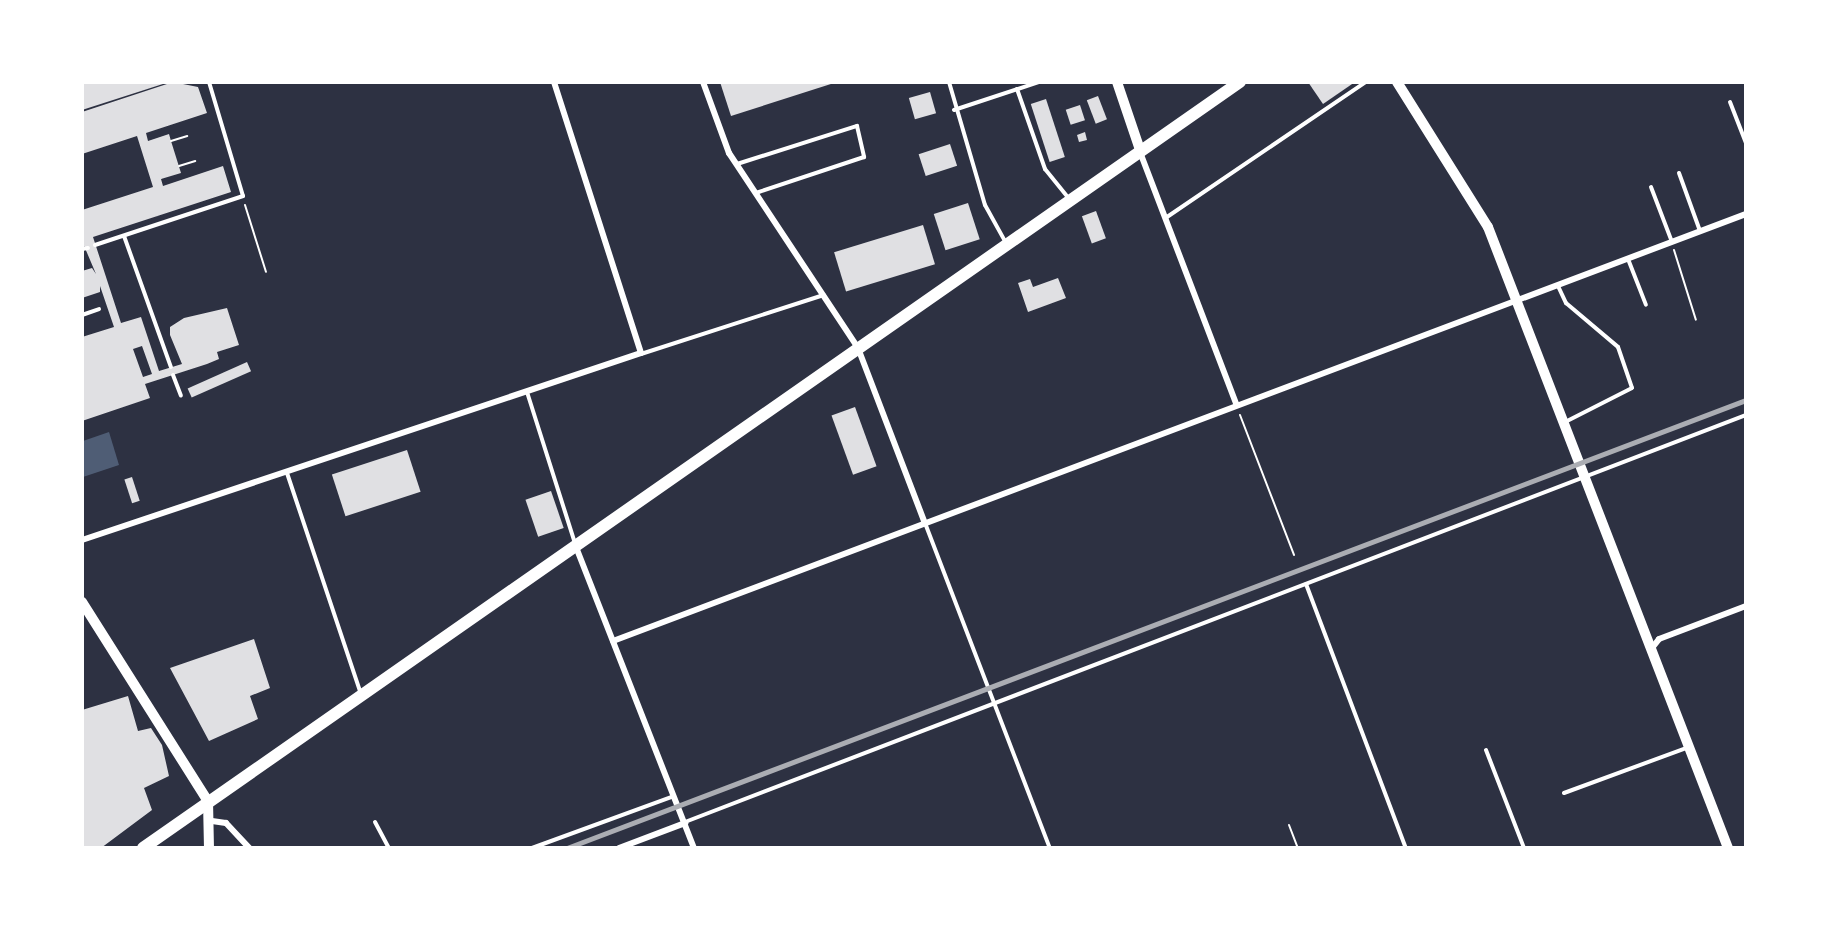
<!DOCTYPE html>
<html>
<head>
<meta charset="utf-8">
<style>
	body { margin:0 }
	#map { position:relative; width:1828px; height:930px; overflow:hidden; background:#2d3142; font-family:"Playfair Display",serif }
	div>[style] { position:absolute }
	.water>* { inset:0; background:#4f5d75 }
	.building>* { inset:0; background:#e0e0e3; transform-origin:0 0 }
	.path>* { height:2px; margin:-1px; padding:0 1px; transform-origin:1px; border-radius:1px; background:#fff }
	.service>* { height:4px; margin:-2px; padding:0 2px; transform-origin:2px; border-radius:2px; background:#fff }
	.minor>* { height:6px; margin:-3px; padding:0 3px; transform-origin:3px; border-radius:3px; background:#fff }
	.tertiary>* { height:10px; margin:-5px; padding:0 5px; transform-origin:5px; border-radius:5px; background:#fff }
	.primary>* { height:12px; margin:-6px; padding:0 6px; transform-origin:6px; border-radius:6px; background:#fff }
	.rail>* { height:4.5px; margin:-2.25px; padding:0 2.25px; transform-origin:2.25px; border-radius:2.25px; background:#abadb3 }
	span { translate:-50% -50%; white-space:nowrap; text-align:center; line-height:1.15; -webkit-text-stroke:6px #fff; paint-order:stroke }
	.frame { position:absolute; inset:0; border:84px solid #fff; pointer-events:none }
</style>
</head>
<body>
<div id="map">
	<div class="water">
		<div style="clip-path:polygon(109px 432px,119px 465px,83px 477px,83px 441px)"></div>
	</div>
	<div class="building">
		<div style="clip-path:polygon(166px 82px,166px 83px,82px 110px,82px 84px)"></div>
		<div style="clip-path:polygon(evenodd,173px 82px,198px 87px,207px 113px,146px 133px,148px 141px,169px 134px,171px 141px,181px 173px,161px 179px,163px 186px,223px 166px,231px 192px,93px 237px,121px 323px,141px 317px,159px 371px,182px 364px,170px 335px,170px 327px,184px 318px,227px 308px,239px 345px,217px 352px,219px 359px,207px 364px,145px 384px,150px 398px,82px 421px,82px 337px,114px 327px,100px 286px,100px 292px,82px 298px,82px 271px,92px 268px,96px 274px,82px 241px,82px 210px,153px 187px,137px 136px,82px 154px,82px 112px,173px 82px,142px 346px,152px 374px,143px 377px,133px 349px,142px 346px)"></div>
		<div style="clip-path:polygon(720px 82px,834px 82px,834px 83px,731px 116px)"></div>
		<div style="clip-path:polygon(1308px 82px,1355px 82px,1323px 104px)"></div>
		<div style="left:930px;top:92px;width:22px;height:22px;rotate:74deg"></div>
		<div style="left:1098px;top:96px;width:25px;height:12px;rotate:69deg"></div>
		<div style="left:1046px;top:99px;width:61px;height:16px;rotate:72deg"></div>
		<div style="left:1080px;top:105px;width:16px;height:15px;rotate:72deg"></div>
		<div style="clip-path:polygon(1085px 132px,1087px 140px,1079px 142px,1077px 135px)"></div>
		<div style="left:950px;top:144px;width:23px;height:33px;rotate:72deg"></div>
		<div style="left:968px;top:203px;width:38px;height:36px;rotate:72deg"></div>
		<div style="left:1096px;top:211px;width:29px;height:15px;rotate:70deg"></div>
		<div style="left:923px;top:225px;width:41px;height:93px;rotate:73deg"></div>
		<div style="clip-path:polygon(1058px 278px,1066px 298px,1028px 312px,1018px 283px,1030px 279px,1033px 287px)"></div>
		<div style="left:247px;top:362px;width:10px;height:65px;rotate:66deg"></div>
		<div style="left:855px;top:407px;width:63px;height:25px;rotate:70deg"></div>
		<div style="left:407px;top:450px;width:44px;height:79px;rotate:72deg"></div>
		<div style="left:132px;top:477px;width:25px;height:8px;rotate:72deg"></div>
		<div style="left:551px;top:491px;width:39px;height:27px;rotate:71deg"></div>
		<div style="clip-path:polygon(254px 639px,270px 688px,250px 696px,258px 719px,209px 741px,170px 668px)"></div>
		<div style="clip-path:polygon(128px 696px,138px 731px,151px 728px,162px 745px,169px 776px,144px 788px,152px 810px,101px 848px,82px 848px,82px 710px)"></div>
	</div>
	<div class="path">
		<div style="left:171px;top:141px;width:17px;rotate:-17deg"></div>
		<div style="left:179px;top:166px;width:17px;rotate:-17deg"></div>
		<div style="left:245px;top:205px;width:70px;rotate:72.6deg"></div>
		<div style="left:1674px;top:250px;width:73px;rotate:72.6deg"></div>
		<div style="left:1240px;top:415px;width:150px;rotate:68.9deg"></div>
		<div style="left:1289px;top:825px;width:25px;rotate:69deg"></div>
	</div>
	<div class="service">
		<div style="left:949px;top:82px;width:128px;rotate:73.7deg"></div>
		<div style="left:985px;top:205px;width:43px;rotate:61.1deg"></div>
		<div style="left:1017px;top:89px;width:85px;rotate:70.7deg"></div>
		<div style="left:1045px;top:169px;width:36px;rotate:51deg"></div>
		<div style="left:1730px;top:102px;width:44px;rotate:68.7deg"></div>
		<div style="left:954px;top:110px;width:89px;rotate:-18.2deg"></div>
		<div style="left:737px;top:164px;width:126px;rotate:-17.6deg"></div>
		<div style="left:857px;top:126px;width:32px;rotate:77deg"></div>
		<div style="left:864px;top:157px;width:114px;rotate:161.6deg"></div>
		<div style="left:1679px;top:173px;width:62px;rotate:70.1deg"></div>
		<div style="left:1651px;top:187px;width:59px;rotate:69.1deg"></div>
		<div style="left:1167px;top:217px;width:240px;rotate:-34.2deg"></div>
		<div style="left:124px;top:236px;width:139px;rotate:70.3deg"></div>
		<div style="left:95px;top:245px;width:156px;rotate:-18.3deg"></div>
		<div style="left:243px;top:196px;width:119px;rotate:-106.6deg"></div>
		<div style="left:82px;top:249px;width:6px;rotate:-9deg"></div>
		<div style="left:1628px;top:259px;width:49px;rotate:68.6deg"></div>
		<div style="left:1558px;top:286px;width:19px;rotate:65deg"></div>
		<div style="left:1566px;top:303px;width:68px;rotate:40.2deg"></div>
		<div style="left:1618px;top:347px;width:43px;rotate:71.1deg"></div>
		<div style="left:1632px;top:388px;width:75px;rotate:153.1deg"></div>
		<div style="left:82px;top:315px;width:18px;rotate:-19deg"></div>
		<div style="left:641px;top:354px;width:192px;rotate:-17.9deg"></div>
		<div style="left:173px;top:375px;width:22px;rotate:69deg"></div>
		<div style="left:527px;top:392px;width:158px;rotate:72.4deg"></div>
		<div style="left:287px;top:473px;width:233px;rotate:71.5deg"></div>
		<div style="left:925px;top:523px;width:348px;rotate:69deg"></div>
		<div style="left:1306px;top:584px;width:282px;rotate:69.3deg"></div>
		<div style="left:1486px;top:750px;width:105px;rotate:68.8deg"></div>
		<div style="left:1564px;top:793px;width:130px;rotate:-20.2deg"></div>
		<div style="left:375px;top:822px;width:30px;rotate:62deg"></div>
		<div style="left:685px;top:822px;width:1136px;rotate:-20.99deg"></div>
		<div style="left:532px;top:848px;width:151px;rotate:-20.1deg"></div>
	</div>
	<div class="minor">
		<div style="left:703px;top:82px;width:76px;rotate:69.9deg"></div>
		<div style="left:729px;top:153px;width:234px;rotate:56.5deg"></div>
		<div style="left:858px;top:348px;width:185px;rotate:69.1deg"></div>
		<div style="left:1140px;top:152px;width:269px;rotate:69.1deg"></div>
		<div style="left:82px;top:540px;width:589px;rotate:-18.5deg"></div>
		<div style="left:641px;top:353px;width:285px;rotate:-107.8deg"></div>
		<div style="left:576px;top:547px;width:323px;rotate:68.6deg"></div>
		<div style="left:613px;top:641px;width:1211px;rotate:-20.65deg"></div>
		<div style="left:1652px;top:648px;width:11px;rotate:-52deg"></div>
		<div style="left:1659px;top:639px;width:93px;rotate:-20.8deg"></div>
		<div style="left:212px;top:821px;width:14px;rotate:8deg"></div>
		<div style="left:226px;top:823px;width:34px;rotate:47deg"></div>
		<div style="left:619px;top:848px;width:71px;rotate:-20.7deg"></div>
	</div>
	<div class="tertiary">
		<div style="left:1117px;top:82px;width:72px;rotate:71.3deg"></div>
		<div style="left:1397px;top:82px;width:171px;rotate:57.9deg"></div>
		<div style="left:1488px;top:227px;width:666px;rotate:68.87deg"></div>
		<div style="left:82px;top:602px;width:236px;rotate:57.7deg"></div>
		<div style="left:208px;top:801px;width:47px;rotate:88.8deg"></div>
	</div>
	<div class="primary">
		<div style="left:143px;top:848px;width:1338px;rotate:-34.93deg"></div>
	</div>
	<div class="rail">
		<div style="left:567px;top:848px;width:1261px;rotate:-20.81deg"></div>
	</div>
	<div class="frame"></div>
</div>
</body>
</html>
